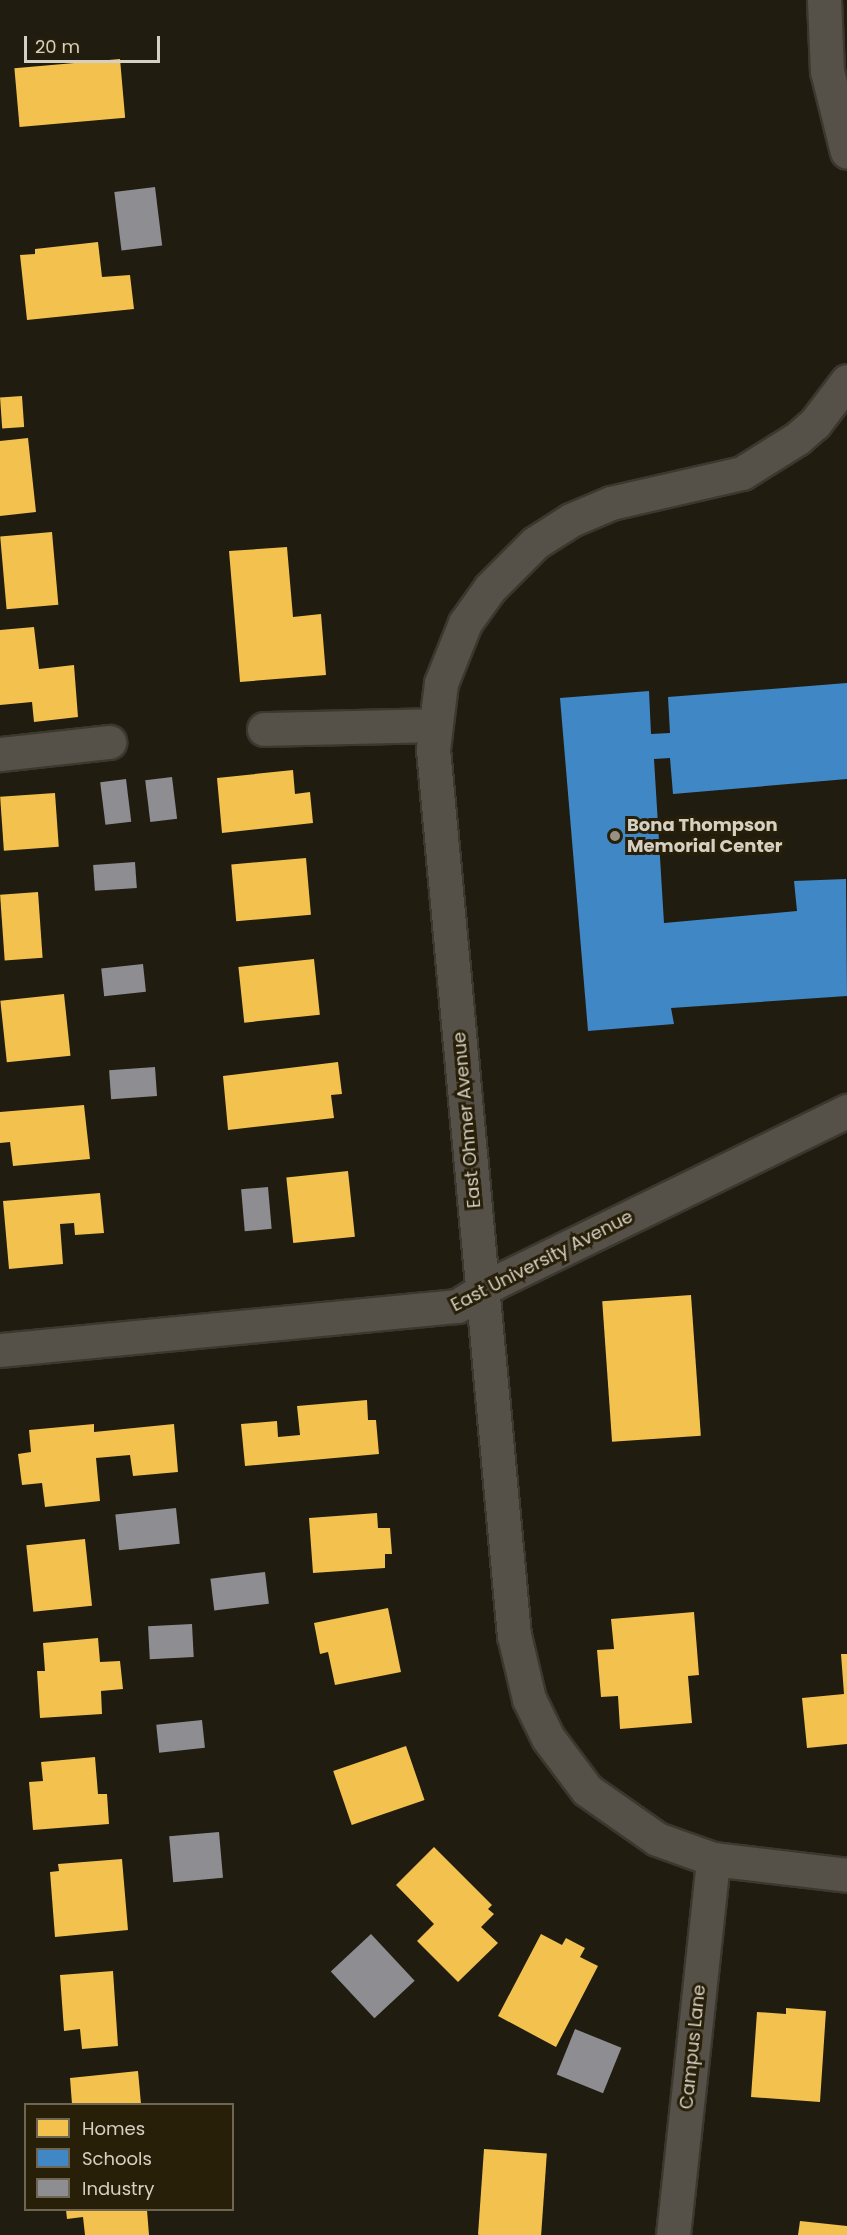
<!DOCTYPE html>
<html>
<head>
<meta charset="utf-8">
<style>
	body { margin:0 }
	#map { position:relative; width:847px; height:2235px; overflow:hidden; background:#211c10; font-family:Poppins,sans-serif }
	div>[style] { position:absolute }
	.homes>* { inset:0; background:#f2c14e; transform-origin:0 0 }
	.schools>* { inset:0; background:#3f88c5 }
	.industry>* { inset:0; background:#8d8d92; transform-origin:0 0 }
	.roads { filter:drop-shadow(2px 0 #3c372f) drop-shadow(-2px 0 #3c372f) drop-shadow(0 2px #3c372f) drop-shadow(0 -2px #3c372f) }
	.minor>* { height:33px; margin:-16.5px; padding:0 16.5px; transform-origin:16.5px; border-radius:16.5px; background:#555148 }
	.dots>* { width:16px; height:16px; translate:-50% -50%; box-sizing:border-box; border:3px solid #281f09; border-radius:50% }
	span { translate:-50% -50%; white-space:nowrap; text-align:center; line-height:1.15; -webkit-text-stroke:6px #281f09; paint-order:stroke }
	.poi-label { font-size:18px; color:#d6d0c3; font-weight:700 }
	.left { translate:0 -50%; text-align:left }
	.street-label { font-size:18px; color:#d6d0c3 }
	.legend { position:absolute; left:24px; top:2103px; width:210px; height:108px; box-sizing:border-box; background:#281f09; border:2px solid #6e6653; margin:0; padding:8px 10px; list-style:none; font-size:18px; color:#d6d0c3 }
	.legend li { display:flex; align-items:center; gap:12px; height:30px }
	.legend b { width:30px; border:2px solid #6e6653 }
	.scale { position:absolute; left:24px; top:36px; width:136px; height:27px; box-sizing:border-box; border:3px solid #d6d0c3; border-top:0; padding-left:8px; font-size:18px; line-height:21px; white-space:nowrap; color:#d6d0c3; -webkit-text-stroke:4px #281f09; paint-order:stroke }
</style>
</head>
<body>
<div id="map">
	<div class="homes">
		<div style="left:120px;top:59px;width:59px;height:106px;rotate:85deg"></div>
		<div style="clip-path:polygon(98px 242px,102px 277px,130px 275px,134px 309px,27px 320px,20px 255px,35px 254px,35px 249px)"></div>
		<div style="left:22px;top:396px;width:31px;height:22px;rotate:86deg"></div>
		<div style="clip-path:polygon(28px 438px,36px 512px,0 516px,0 441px)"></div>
		<div style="left:52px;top:532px;width:73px;height:52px;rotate:85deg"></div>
		<div style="clip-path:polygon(287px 547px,293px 617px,321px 614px,326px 675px,240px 682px,229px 551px)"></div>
		<div style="clip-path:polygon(34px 627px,39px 669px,74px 665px,78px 717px,34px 722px,32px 702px,0 705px,0 630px)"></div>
		<div style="clip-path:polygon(293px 770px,295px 794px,310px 792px,313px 823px,222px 833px,217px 778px)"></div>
		<div style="left:55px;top:793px;width:54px;height:55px;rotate:86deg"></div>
		<div style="left:306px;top:858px;width:57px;height:75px;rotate:85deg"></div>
		<div style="left:38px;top:892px;width:66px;height:38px;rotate:86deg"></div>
		<div style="left:314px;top:959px;width:56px;height:76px;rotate:84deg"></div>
		<div style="left:64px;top:994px;width:62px;height:64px;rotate:84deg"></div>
		<div style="clip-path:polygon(338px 1062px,342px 1094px,331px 1095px,334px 1118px,228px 1130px,223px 1076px)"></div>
		<div style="clip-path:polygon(84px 1105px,90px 1159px,13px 1166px,10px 1142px,0 1143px,0 1112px)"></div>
		<div style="left:348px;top:1171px;width:66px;height:62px;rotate:84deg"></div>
		<div style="clip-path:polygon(100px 1193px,104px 1233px,75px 1235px,74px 1223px,60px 1224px,63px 1264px,9px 1269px,3px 1201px)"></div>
		<div style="left:691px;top:1295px;width:141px;height:89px;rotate:86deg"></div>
		<div style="clip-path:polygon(367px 1400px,368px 1420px,376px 1420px,379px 1454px,245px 1466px,241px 1424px,277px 1421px,278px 1437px,300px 1435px,297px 1406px)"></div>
		<div style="clip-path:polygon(94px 1424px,94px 1432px,174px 1424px,178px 1472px,133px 1476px,130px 1455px,96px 1458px,100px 1501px,45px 1507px,42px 1483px,22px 1485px,18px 1454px,31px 1452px,29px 1430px)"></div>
		<div style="clip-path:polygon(377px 1513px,378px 1528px,390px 1528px,392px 1554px,385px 1554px,385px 1568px,313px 1573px,309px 1518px)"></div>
		<div style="left:85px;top:1539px;width:67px;height:59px;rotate:84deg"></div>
		<div style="clip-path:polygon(388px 1608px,401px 1672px,335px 1685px,328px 1652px,320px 1654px,314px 1623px)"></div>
		<div style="clip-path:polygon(694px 1612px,699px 1675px,688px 1676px,692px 1723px,620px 1729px,618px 1696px,601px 1697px,597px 1650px,614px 1649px,611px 1619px)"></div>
		<div style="clip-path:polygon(98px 1638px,100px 1662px,120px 1661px,123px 1689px,101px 1691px,102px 1714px,40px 1718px,37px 1671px,45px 1671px,43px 1643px)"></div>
		<div style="clip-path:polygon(841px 1654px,847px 1654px,847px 1744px,807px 1748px,802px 1698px,844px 1694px)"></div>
		<div style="left:406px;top:1746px;width:57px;height:77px;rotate:71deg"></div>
		<div style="clip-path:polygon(95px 1757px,98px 1794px,107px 1794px,109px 1824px,33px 1830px,29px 1782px,43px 1781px,41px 1762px)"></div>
		<div style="clip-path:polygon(434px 1847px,492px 1905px,488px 1909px,494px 1914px,481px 1927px,498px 1943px,458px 1982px,417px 1941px,434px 1924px,396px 1885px)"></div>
		<div style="clip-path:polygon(122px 1859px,128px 1930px,55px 1937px,50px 1872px,59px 1871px,58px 1864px)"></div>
		<div style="clip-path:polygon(541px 1934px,562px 1945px,566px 1938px,585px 1948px,580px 1957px,598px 1966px,556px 2047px,498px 2016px)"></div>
		<div style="clip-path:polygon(113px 1971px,118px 2046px,82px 2049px,80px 2029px,64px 2031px,60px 1975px)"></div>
		<div style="clip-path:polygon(786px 2008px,826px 2011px,820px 2102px,751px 2097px,757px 2012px,786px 2014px)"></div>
		<div style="clip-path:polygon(138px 2071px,141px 2104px,72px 2104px,70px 2078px)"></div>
		<div style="left:484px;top:2149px;width:63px;height:86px;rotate:4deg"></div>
		<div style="clip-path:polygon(66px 2210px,147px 2210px,149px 2235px,85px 2235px,83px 2217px,67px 2219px)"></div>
		<div style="clip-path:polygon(800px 2221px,847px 2226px,847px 2235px,798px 2235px)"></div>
	</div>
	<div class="schools">
		<div style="clip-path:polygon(847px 683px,847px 779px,673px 794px,670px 758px,654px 759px,664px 923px,797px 911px,794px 881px,846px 879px,847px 996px,671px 1008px,674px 1024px,588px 1031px,560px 698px,649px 691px,651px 734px,670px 733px,668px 697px)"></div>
	</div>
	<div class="industry">
		<div style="left:155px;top:187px;width:59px;height:41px;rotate:83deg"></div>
		<div style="left:172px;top:777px;width:42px;height:27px;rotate:83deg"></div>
		<div style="left:126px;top:779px;width:43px;height:26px;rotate:83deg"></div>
		<div style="left:135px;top:862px;width:26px;height:42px;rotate:86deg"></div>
		<div style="left:143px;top:964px;width:28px;height:42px;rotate:84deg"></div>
		<div style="left:155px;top:1067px;width:29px;height:46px;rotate:86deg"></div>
		<div style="left:268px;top:1187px;width:42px;height:27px;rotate:85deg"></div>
		<div style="left:176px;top:1508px;width:36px;height:61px;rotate:84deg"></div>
		<div style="left:265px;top:1572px;width:32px;height:55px;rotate:83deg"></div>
		<div style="left:192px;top:1624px;width:33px;height:44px;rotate:87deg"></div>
		<div style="left:202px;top:1720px;width:28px;height:46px;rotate:84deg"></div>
		<div style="left:219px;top:1832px;width:46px;height:50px;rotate:85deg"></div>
		<div style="left:371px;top:1934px;width:64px;height:55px;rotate:47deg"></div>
		<div style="left:575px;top:2029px;width:50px;height:49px;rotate:22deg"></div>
	</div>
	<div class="roads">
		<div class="minor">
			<div style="left:824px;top:0;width:71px;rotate:87.6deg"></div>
			<div style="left:827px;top:71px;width:83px;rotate:76.1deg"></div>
			<div style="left:847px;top:381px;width:53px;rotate:127.3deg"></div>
			<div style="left:815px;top:423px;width:23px;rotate:139deg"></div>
			<div style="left:798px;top:438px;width:66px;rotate:148deg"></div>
			<div style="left:742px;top:473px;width:134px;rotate:167.1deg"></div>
			<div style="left:611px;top:503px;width:43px;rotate:157deg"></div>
			<div style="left:571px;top:520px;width:43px;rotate:147.4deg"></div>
			<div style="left:535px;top:543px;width:64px;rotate:135deg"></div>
			<div style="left:490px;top:588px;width:43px;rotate:125.5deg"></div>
			<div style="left:465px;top:623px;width:65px;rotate:111.8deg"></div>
			<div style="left:441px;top:683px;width:66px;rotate:96.9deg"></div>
			<div style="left:433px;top:749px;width:890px;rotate:84.78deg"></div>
			<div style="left:514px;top:1635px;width:66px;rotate:76.8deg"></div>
			<div style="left:529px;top:1699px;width:43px;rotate:64deg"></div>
			<div style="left:548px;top:1738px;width:65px;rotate:53.1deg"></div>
			<div style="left:587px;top:1790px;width:85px;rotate:35deg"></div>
			<div style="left:657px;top:1839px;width:59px;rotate:19.7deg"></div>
			<div style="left:713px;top:1859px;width:135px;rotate:6.8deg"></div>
			<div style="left:264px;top:729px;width:170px;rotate:-1.3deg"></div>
			<div style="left:0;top:754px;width:110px;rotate:-6.3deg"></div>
			<div style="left:0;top:1350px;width:459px;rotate:-5.5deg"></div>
			<div style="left:457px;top:1306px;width:44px;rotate:-31.9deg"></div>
			<div style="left:494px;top:1283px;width:393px;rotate:-26deg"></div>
			<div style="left:673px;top:2235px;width:378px;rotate:-83.9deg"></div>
		</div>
	</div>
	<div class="dots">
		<div style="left:615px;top:836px;background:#979184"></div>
	</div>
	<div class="poi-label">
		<span class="left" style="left:627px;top:836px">Bona Thompson<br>Memorial Center</span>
	</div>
	<div class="street-label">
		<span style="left:467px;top:1120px;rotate:-95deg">East Ohmer Avenue</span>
		<span style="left:542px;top:1261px;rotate:-27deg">East University Avenue</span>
		<span style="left:693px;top:2047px;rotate:-84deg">Campus Lane</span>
	</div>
	<ul class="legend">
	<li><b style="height:16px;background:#f2c14e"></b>Homes</li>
	<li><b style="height:16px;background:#3f88c5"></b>Schools</li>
	<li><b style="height:16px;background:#8d8d92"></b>Industry</li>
	</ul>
	<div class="scale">20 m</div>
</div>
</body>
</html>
